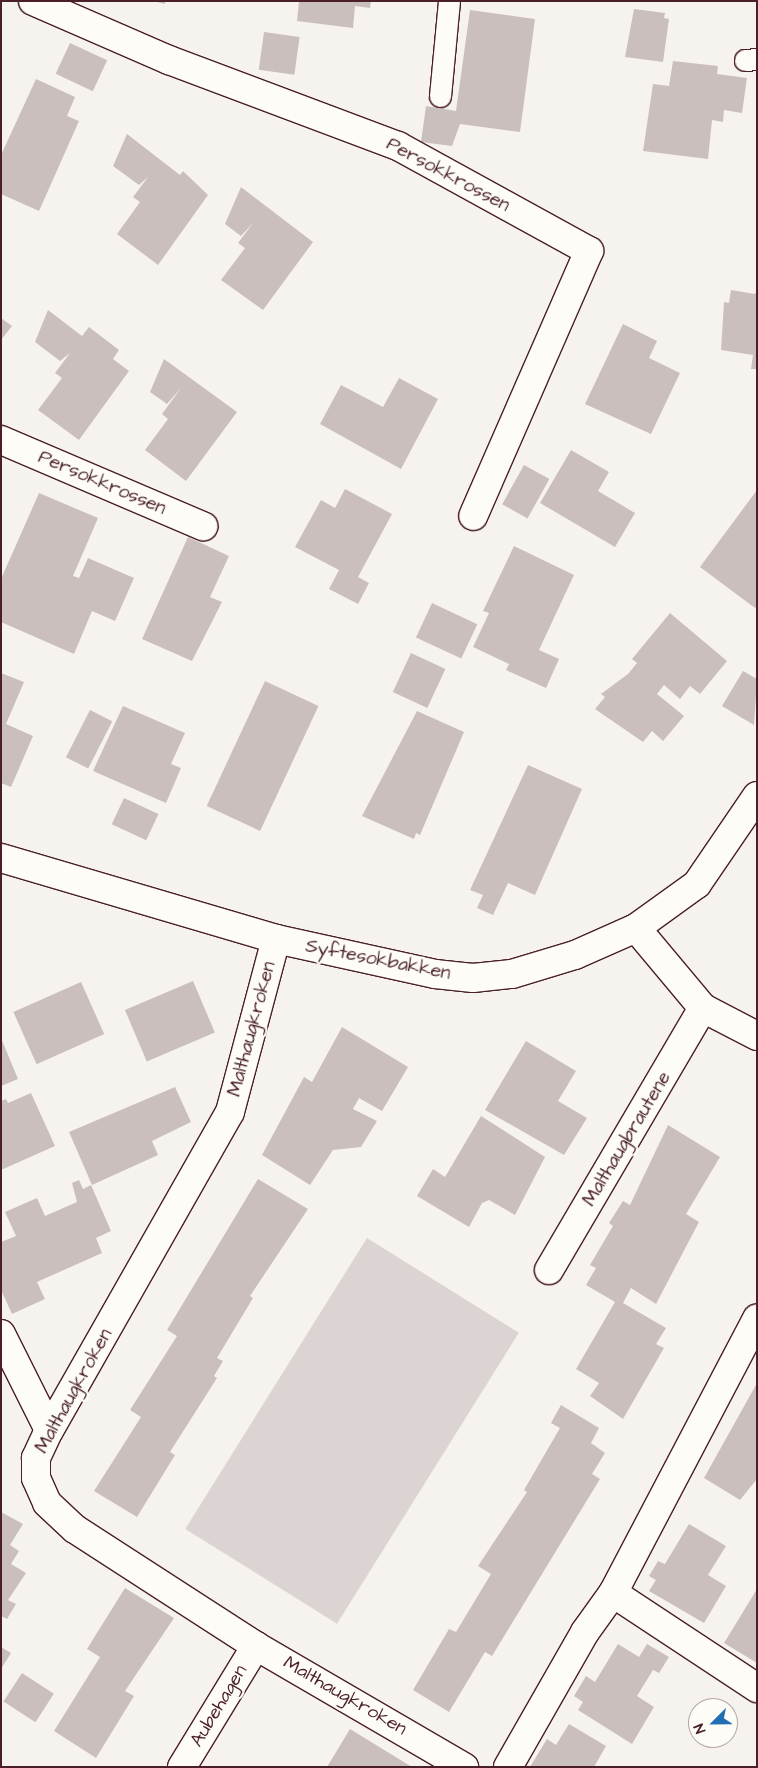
<!DOCTYPE html>
<html>
<head>
<meta charset="utf-8">
<style>
	body { margin:0 }
	#map { position:relative; width:758px; height:1768px; overflow:hidden; background:#f6f3ef; font-family:"Architects Daughter",sans-serif }
	div>[style] { position:absolute }
	.green>* { inset:0; background:#dcd4d2; transform-origin:0 0 }
	.building>* { inset:0; background:#cbbfbe; transform-origin:0 0 }
	.roads { filter:drop-shadow(1px 0 #4a1f2b) drop-shadow(-1px 0 #4a1f2b) drop-shadow(0 1px #4a1f2b) drop-shadow(0 -1px #4a1f2b) }
	.lane>* { height:21px; margin:-10.5px; padding:0 10.5px; transform-origin:10.5px; border-radius:10.5px; background:#fdfcf7 }
	.street>* { height:28px; margin:-14px; padding:0 14px; transform-origin:14px; border-radius:14px; background:#fdfcf7 }
	.secondary>* { height:28px; margin:-14px; padding:0 14px; transform-origin:14px; border-radius:14px; background:#fdfcf7 }
	span { translate:-50% -50%; white-space:nowrap; text-align:center; line-height:1.15; -webkit-text-stroke:4.5px #fdfcf7; paint-order:stroke }
	.street-label { font-size:19px; color:#4a1f2b }
	.frame { position:absolute; inset:0; border:2px solid #4a1f2b; pointer-events:none }
	.north { position:absolute; left:688px; top:1698px; width:50px; height:50px; box-sizing:border-box; background:#fdfcf7; border:1px solid #b5a4a5; border-radius:50%; rotate:247deg; font-size:14px; font-weight:700; line-height:20px; text-align:center; color:#4a1f2b }
	.north::after { content:''; display:block; margin:auto; width:18px; height:22px; background:#1f6fb2; clip-path:polygon(50% 0,100% 100%,50% 72%,0 100%) }
</style>
</head>
<body>
<div id="map">
	<div class="green">
		<div style="left:367px;top:1238px;width:179px;height:343px;rotate:32deg"></div>
	</div>
	<div class="building">
		<div style="clip-path:polygon(153px 1px,165px 1px,165px 4px)"></div>
		<div style="clip-path:polygon(299px 1px,371px 1px,370px 8px,355px 6px,353px 28px,297px 21px)"></div>
		<div style="clip-path:polygon(634px 9px,665px 13px,664px 18px,669px 19px,663px 62px,625px 57px)"></div>
		<div style="clip-path:polygon(470px 10px,535px 19px,520px 132px,460px 124px,452px 146px,421px 142px,426px 106px,456px 111px)"></div>
		<div style="left:264px;top:32px;width:36px;height:38px;rotate:8deg"></div>
		<div style="left:70px;top:43px;width:41px;height:34px;rotate:25deg"></div>
		<div style="clip-path:polygon(673px 61px,718px 66px,717px 74px,747px 78px,742px 113px,724px 110px,723px 122px,712px 120px,708px 159px,643px 151px,653px 84px,669px 86px)"></div>
		<div style="clip-path:polygon(36px 79px,75px 97px,67px 116px,79px 121px,39px 211px,1px 194px,1px 155px)"></div>
		<div style="clip-path:polygon(127px 134px,180px 175px,183px 171px,208px 195px,158px 265px,117px 234px,140px 202px,133px 197px,148px 177px,139px 185px,113px 166px)"></div>
		<div style="clip-path:polygon(241px 187px,313px 242px,263px 310px,221px 280px,245px 248px,238px 243px,253px 223px,241px 236px,225px 224px)"></div>
		<div style="clip-path:polygon(731px 290px,755px 294px,757px 290px,757px 369px,751px 369px,753px 355px,721px 350px,724px 302px,729px 303px)"></div>
		<div style="clip-path:polygon(48px 310px,82px 336px,89px 327px,119px 350px,113px 359px,129px 371px,79px 440px,38px 410px,62px 378px,55px 373px,70px 353px,60px 361px,35px 342px)"></div>
		<div style="clip-path:polygon(1px 318px,12px 326px,1px 340px)"></div>
		<div style="clip-path:polygon(623px 324px,657px 341px,649px 358px,680px 373px,651px 434px,585px 404px)"></div>
		<div style="clip-path:polygon(164px 359px,237px 412px,186px 481px,145px 450px,168px 419px,162px 414px,181px 388px,167px 404px,150px 392px)"></div>
		<div style="clip-path:polygon(399px 378px,438px 399px,401px 469px,320px 424px,341px 385px,383px 407px)"></div>
		<div style="clip-path:polygon(571px 450px,609px 472px,598px 491px,635px 513px,615px 547px,540px 503px)"></div>
		<div style="left:524px;top:465px;width:29px;height:45px;rotate:29deg"></div>
		<div style="clip-path:polygon(345px 489px,392px 514px,358px 577px,369px 583px,358px 604px,329px 589px,339px 570px,295px 547px,321px 500px,335px 508px)"></div>
		<div style="clip-path:polygon(757px 490px,757px 606px,755px 608px,700px 567px)"></div>
		<div style="clip-path:polygon(39px 493px,98px 518px,73px 576px,79px 578px,88px 558px,134px 578px,115px 621px,92px 611px,74px 654px,1px 622px,1px 579px)"></div>
		<div style="clip-path:polygon(188px 537px,229px 556px,210px 597px,222px 602px,192px 661px,142px 639px)"></div>
		<div style="clip-path:polygon(514px 546px,574px 575px,539px 650px,559px 659px,546px 688px,506px 670px,509px 664px,473px 647px,489px 613px,483px 611px)"></div>
		<div style="left:432px;top:603px;width:50px;height:38px;rotate:25deg"></div>
		<div style="clip-path:polygon(670px 613px,727px 661px,700px 694px,690px 686px,680px 699px,664px 685px,657px 694px,684px 716px,663px 741px,652px 731px,643px 742px,595px 709px,605px 697px,601px 694px,628px 674px,637px 663px,632px 659px)"></div>
		<div style="left:411px;top:653px;width:38px;height:43px;rotate:25deg"></div>
		<div style="clip-path:polygon(743px 671px,757px 679px,754px 725px,722px 706px)"></div>
		<div style="clip-path:polygon(1px 673px,24px 682px,6px 724px,33px 736px,11px 787px,1px 783px)"></div>
		<div style="left:265px;top:681px;width:59px;height:138px;rotate:25deg"></div>
		<div style="clip-path:polygon(123px 706px,185px 733px,171px 764px,181px 768px,166px 803px,93px 771px)"></div>
		<div style="left:90px;top:710px;width:25px;height:53px;rotate:27deg"></div>
		<div style="clip-path:polygon(417px 711px,464px 732px,420px 835px,416px 833px,414px 839px,362px 816px)"></div>
		<div style="clip-path:polygon(528px 765px,582px 789px,535px 895px,508px 883px,493px 915px,477px 908px,483px 895px,470px 890px)"></div>
		<div style="left:124px;top:798px;width:38px;height:29px;rotate:25deg"></div>
		<div style="left:193px;top:981px;width:56px;height:74px;rotate:67deg"></div>
		<div style="left:81px;top:982px;width:57px;height:74px;rotate:66deg"></div>
		<div style="clip-path:polygon(342px 1027px,408px 1067px,382px 1111px,359px 1098px,353px 1109px,377px 1121px,361px 1147px,333px 1150px,310px 1185px,262px 1155px,304px 1077px,312px 1082px)"></div>
		<div style="clip-path:polygon(1px 1038px,18px 1079px,1px 1086px)"></div>
		<div style="clip-path:polygon(526px 1041px,576px 1071px,558px 1101px,587px 1118px,564px 1155px,485px 1110px)"></div>
		<div style="clip-path:polygon(175px 1087px,191px 1122px,152px 1141px,158px 1155px,92px 1185px,69px 1132px)"></div>
		<div style="clip-path:polygon(31px 1093px,55px 1146px,1px 1170px,1px 1101px,6px 1099px,8px 1103px)"></div>
		<div style="clip-path:polygon(481px 1116px,545px 1157px,515px 1215px,489px 1200px,482px 1203px,469px 1227px,417px 1196px,433px 1169px,445px 1177px)"></div>
		<div style="clip-path:polygon(668px 1125px,720px 1157px,686px 1214px,699px 1222px,656px 1304px,631px 1288px,623px 1303px,666px 1328px,656px 1344px,664px 1348px,623px 1419px,590px 1396px,599px 1383px,576px 1369px,615px 1302px,586px 1285px,596px 1268px,590px 1265px,613px 1226px,609px 1223px,623px 1201px,630px 1205px)"></div>
		<div style="clip-path:polygon(258px 1179px,308px 1209px,250px 1296px,253px 1298px,217px 1358px,223px 1361px,214px 1376px,217px 1378px,170px 1452px,175px 1455px,137px 1517px,94px 1491px,141px 1417px,130px 1410px,177px 1336px,167px 1330px)"></div>
		<div style="clip-path:polygon(79px 1180px,83px 1189px,91px 1185px,111px 1231px,96px 1238px,102px 1253px,37px 1282px,45px 1299px,12px 1314px,1px 1290px,1px 1242px,16px 1236px,5px 1212px,37px 1198px,45px 1216px,77px 1202px,72px 1183px)"></div>
		<div style="clip-path:polygon(757px 1383px,757px 1479px,740px 1500px,704px 1478px)"></div>
		<div style="clip-path:polygon(561px 1405px,599px 1428px,591px 1443px,605px 1453px,592px 1474px,600px 1479px,492px 1656px,485px 1652px,449px 1712px,413px 1690px,449px 1629px,456px 1632px,491px 1574px,478px 1566px,527px 1492px,524px 1490px,560px 1428px,551px 1423px)"></div>
		<div style="clip-path:polygon(1px 1512px,23px 1524px,10px 1545px,19px 1551px,11px 1564px,26px 1573px,8px 1600px,16px 1604px,7px 1619px,1px 1616px)"></div>
		<div style="clip-path:polygon(689px 1524px,726px 1546px,708px 1575px,726px 1586px,704px 1623px,649px 1591px,656px 1580px,649px 1576px,658px 1561px,665px 1564px)"></div>
		<div style="clip-path:polygon(125px 1588px,174px 1618px,125px 1691px,134px 1696px,96px 1758px,54px 1731px,100px 1657px,87px 1649px)"></div>
		<div style="clip-path:polygon(757px 1589px,757px 1663px,724px 1643px)"></div>
		<div style="clip-path:polygon(618px 1644px,639px 1657px,647px 1644px,669px 1657px,659px 1673px,653px 1670px,637px 1696px,654px 1707px,632px 1744px,578px 1710px,583px 1702px,574px 1696px,586px 1676px,595px 1682px)"></div>
		<div style="clip-path:polygon(1px 1647px,11px 1653px,1px 1669px)"></div>
		<div style="left:22px;top:1673px;width:38px;height:34px;rotate:33deg"></div>
		<div style="clip-path:polygon(569px 1724px,606px 1746px,594px 1767px,530px 1767px,547px 1739px,556px 1745px)"></div>
		<div style="clip-path:polygon(350px 1729px,412px 1767px,327px 1767px)"></div>
	</div>
	<div class="roads">
		<div class="lane">
			<div style="left:745px;top:60px;width:12px;rotate:-5deg"></div>
			<div style="left:440px;top:96px;width:95px;rotate:-84.6deg"></div>
		</div>
		<div class="street">
			<div style="left:33px;top:1px;width:148px;rotate:23.5deg"></div>
			<div style="left:169px;top:60px;width:245px;rotate:20.6deg"></div>
			<div style="left:398px;top:146px;width:218px;rotate:28.8deg"></div>
			<div style="left:589px;top:251px;width:289px;rotate:113.6deg"></div>
			<div style="left:1px;top:440px;width:220px;rotate:23.1deg"></div>
			<div style="left:757px;top:796px;width:107px;rotate:124.3deg"></div>
			<div style="left:697px;top:884px;width:75px;rotate:144.2deg"></div>
			<div style="left:636px;top:928px;width:104px;rotate:50.1deg"></div>
			<div style="left:703px;top:1008px;width:61px;rotate:27.4deg"></div>
			<div style="left:276px;top:939px;width:179px;rotate:104.9deg"></div>
			<div style="left:230px;top:1112px;width:366px;rotate:119.6deg"></div>
			<div style="left:49px;top:1430px;width:31px;rotate:115deg"></div>
			<div style="left:36px;top:1458px;width:20px;rotate:90deg"></div>
			<div style="left:36px;top:1478px;width:27px;rotate:66deg"></div>
			<div style="left:47px;top:1503px;width:38px;rotate:43deg"></div>
			<div style="left:75px;top:1529px;width:216px;rotate:32.9deg"></div>
			<div style="left:256px;top:1646px;width:241px;rotate:30.2deg"></div>
			<div style="left:549px;top:1270px;width:304px;rotate:-59.6deg"></div>
			<div style="left:1px;top:1334px;width:107px;rotate:63.4deg"></div>
			<div style="left:613px;top:1593px;width:173px;rotate:33.4deg"></div>
			<div style="left:182px;top:1767px;width:142px;rotate:-58.6deg"></div>
			<div style="left:508px;top:1767px;width:155px;rotate:-60.3deg"></div>
			<div style="left:585px;top:1632px;width:48px;rotate:-54.3deg"></div>
			<div style="left:613px;top:1593px;width:310px;rotate:-62.3deg"></div>
		</div>
		<div class="secondary">
			<div style="left:1px;top:858px;width:287px;rotate:16.4deg"></div>
			<div style="left:276px;top:939px;width:163px;rotate:12.4deg"></div>
			<div style="left:435px;top:974px;width:38px;rotate:6deg"></div>
			<div style="left:473px;top:978px;width:39px;rotate:-6deg"></div>
			<div style="left:512px;top:974px;width:66px;rotate:-16.8deg"></div>
			<div style="left:575px;top:955px;width:67px;rotate:-23.9deg"></div>
		</div>
	</div>
	<div class="street-label">
		<span style="left:448px;top:175px;rotate:28deg">Persokkrossen</span>
		<span style="left:102px;top:483px;rotate:23deg">Persokkrossen</span>
		<span style="left:378px;top:960px;rotate:11deg">Syftesokbakken</span>
		<span style="left:252px;top:1029px;rotate:-75deg">Malthaugkroken</span>
		<span style="left:627px;top:1139px;rotate:-59deg">Malthaugbrautene</span>
		<span style="left:74px;top:1391px;rotate:-61deg">Malthaugkroken</span>
		<span style="left:345px;top:1696px;rotate:30deg">Malthaugkroken</span>
		<span style="left:219px;top:1706px;rotate:-59deg">Aubehagen</span>
	</div>
	<div class="frame"></div>
	<div class="north">N</div>
</div>
</body>
</html>
